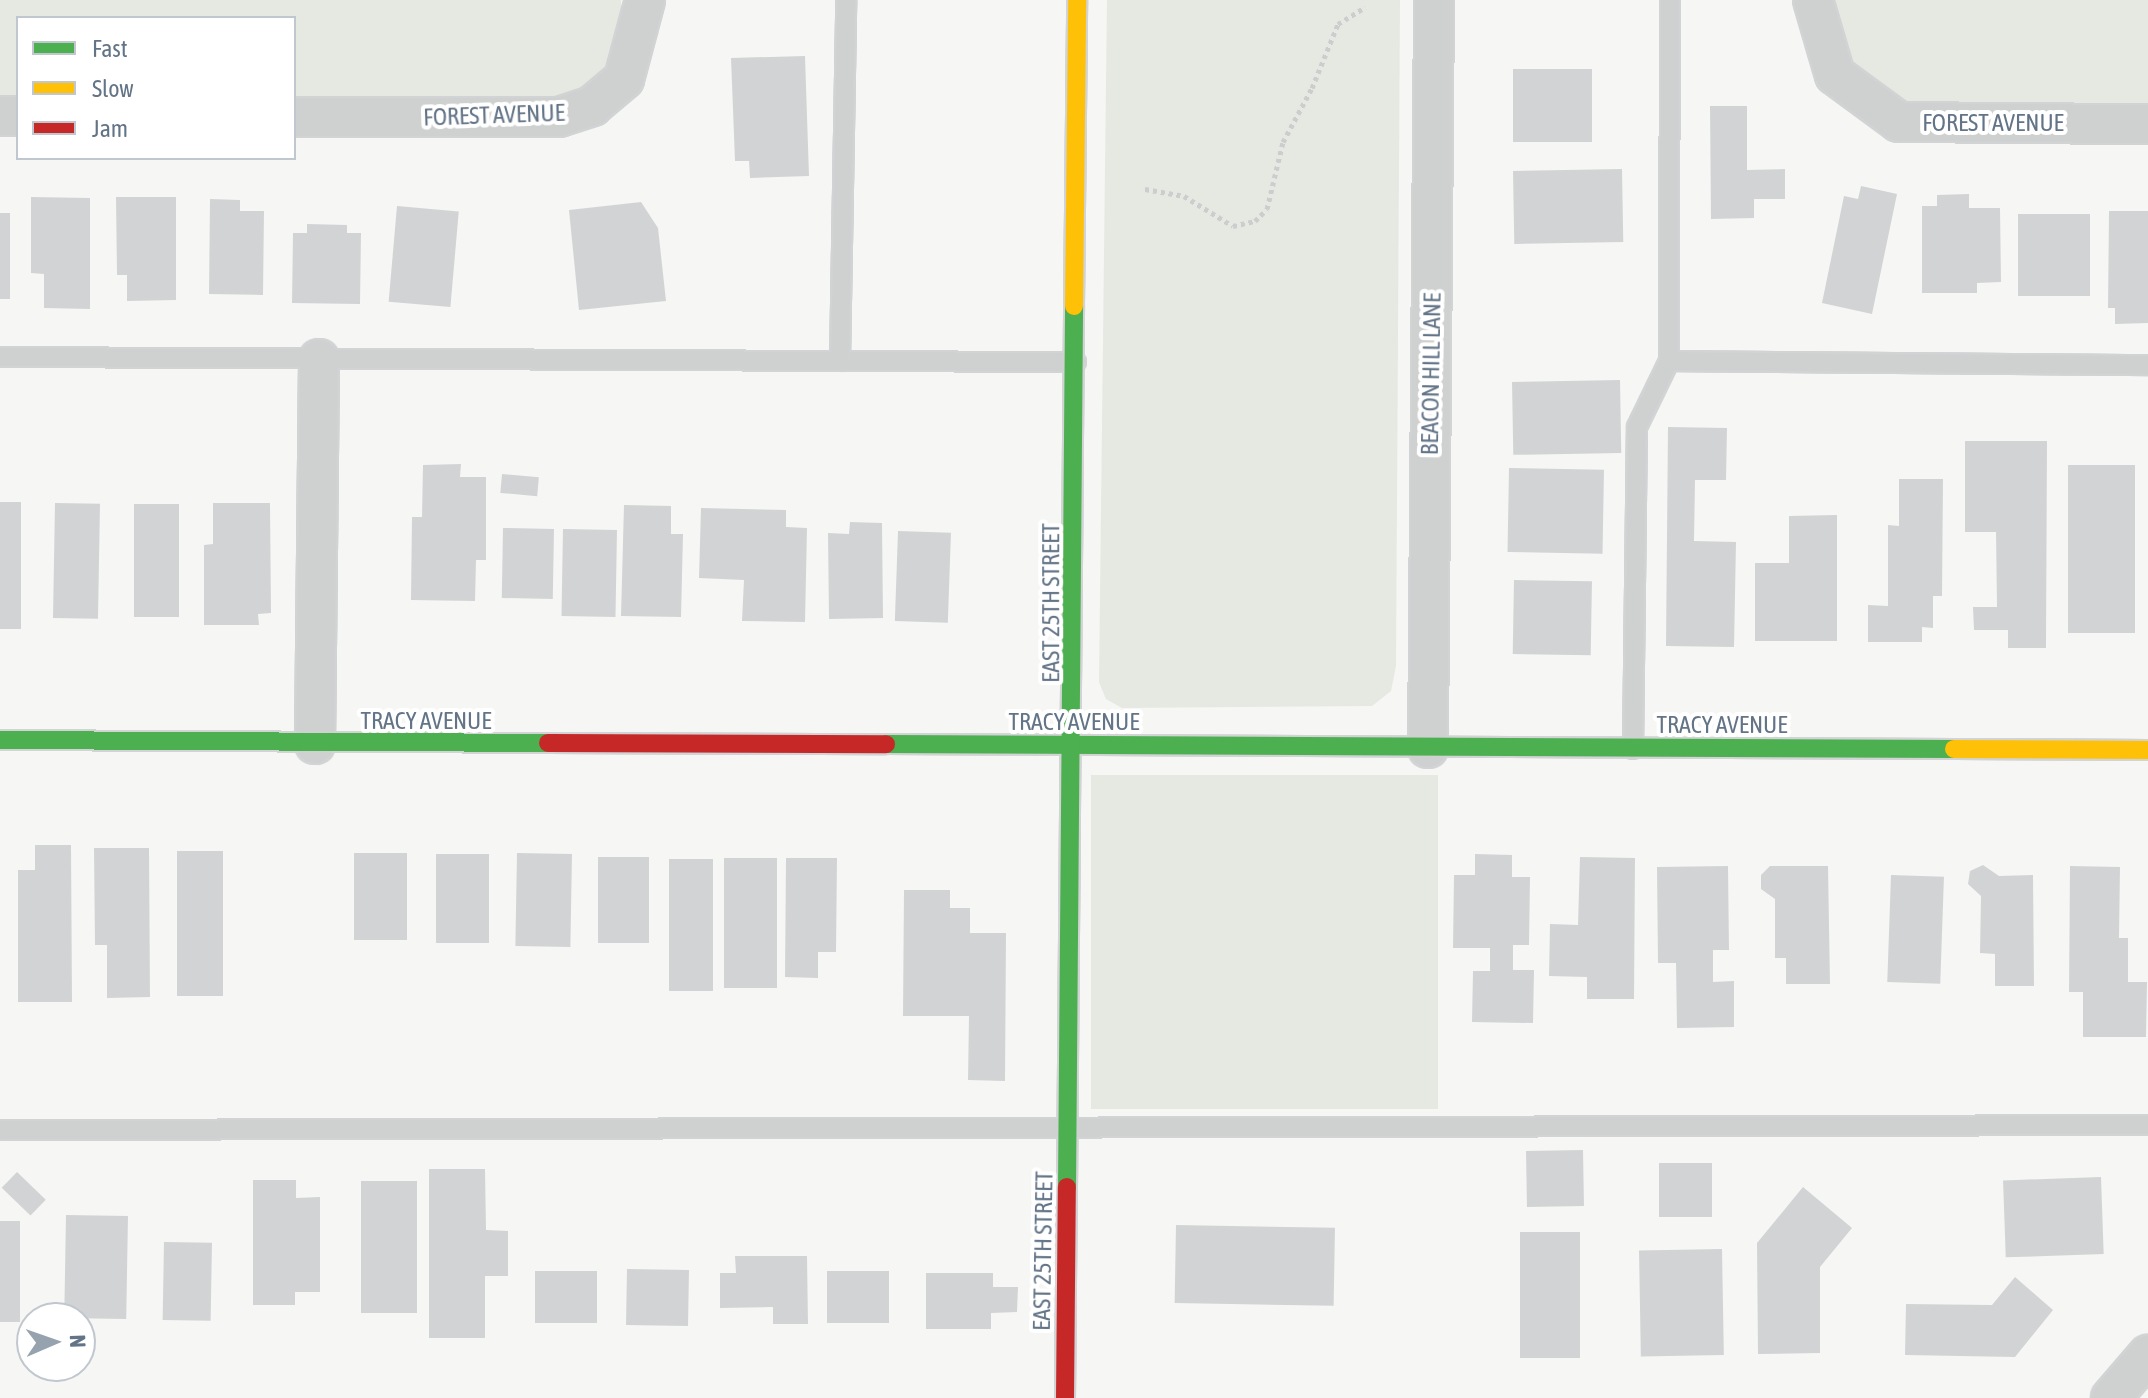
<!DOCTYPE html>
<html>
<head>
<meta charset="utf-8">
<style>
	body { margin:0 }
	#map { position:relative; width:2148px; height:1398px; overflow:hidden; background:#f6f6f4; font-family:"Asap Condensed",sans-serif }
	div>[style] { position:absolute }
	.green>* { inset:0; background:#e5e9e2; transform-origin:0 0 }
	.building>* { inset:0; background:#d2d3d4; transform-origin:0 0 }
	.path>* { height:5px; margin-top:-2.5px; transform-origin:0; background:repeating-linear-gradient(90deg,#cccdce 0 4px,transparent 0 8px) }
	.roads { filter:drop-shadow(2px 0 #d1d3d4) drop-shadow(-2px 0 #d1d3d4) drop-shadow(0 2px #d1d3d4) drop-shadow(0 -2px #d1d3d4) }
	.lane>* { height:18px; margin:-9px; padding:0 9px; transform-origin:9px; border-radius:9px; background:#cfd1d1 }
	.street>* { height:38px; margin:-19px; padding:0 19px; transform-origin:19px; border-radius:19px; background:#cfd1d1 }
	.fast>* { height:18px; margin:-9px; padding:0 9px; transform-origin:9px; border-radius:9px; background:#4caf50 }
	.slow>* { height:18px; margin:-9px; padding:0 9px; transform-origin:9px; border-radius:9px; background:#ffc107 }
	.jam>* { height:18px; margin:-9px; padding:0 9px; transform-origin:9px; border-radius:9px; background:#c62828 }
	span { translate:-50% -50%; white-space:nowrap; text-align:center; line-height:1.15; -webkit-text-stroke:8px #fff; paint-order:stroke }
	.street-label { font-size:24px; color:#637487 }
	.legend { position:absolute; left:16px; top:16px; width:280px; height:144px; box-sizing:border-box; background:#fff; border:2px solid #c1c7cf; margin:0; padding:10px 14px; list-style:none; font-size:24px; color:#637487 }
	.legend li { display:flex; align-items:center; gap:16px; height:40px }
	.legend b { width:40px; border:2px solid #c1c7cf }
	.north { position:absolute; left:16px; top:1302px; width:80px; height:80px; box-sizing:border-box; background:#fff; border:2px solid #c1c7cf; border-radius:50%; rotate:88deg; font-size:22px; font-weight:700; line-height:32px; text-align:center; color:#637487 }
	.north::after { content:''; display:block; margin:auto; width:28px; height:36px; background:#96a2ad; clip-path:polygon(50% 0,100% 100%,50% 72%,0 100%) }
</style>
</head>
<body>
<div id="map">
	<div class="green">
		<div style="clip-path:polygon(0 0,621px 0,621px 21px,605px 69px,588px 87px,554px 103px,294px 102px,294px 18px,18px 18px,18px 98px,0 98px)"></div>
		<div style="clip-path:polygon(1107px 0,1400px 0,1396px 666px,1391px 691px,1372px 706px,1122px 708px,1106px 699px,1099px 682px)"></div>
		<div style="clip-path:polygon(1827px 0,2148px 0,2148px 113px,1893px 105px,1849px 67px)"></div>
		<div style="left:1091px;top:775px;width:347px;height:334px"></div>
	</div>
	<div class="building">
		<div style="clip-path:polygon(805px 56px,809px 176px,750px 178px,749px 161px,735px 161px,731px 58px)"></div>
		<div style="left:1513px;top:69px;width:79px;height:73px"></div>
		<div style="clip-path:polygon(1710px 106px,1747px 106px,1747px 170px,1785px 169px,1785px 199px,1754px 199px,1754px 218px,1711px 219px)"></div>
		<div style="left:1622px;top:169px;width:73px;height:109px;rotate:89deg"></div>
		<div style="clip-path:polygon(1861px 186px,1897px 194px,1872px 314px,1822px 303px,1844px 196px,1858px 199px)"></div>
		<div style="clip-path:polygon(1969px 194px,1969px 208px,2000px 208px,2001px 282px,1977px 283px,1977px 293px,1922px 293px,1922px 206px,1937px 206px,1937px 195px)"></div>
		<div style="clip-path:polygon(31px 197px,90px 198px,90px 309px,44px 308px,44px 274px,31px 273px)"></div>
		<div style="clip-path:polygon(116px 197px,176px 197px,176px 300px,127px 301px,127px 275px,117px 275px)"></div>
		<div style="clip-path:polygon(210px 199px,240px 200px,240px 211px,264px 211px,263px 295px,209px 294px)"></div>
		<div style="clip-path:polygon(641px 202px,658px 228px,666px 301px,579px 310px,569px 210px)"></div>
		<div style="left:397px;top:206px;width:62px;height:96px;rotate:5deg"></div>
		<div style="clip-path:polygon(2109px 211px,2148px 211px,2148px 323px,2115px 324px,2115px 308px,2108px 308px)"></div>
		<div style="left:0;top:213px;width:10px;height:86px"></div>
		<div style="left:2018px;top:214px;width:72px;height:82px"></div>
		<div style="clip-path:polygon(307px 224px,347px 225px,347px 233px,361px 233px,360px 304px,292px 303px,293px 233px,307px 233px)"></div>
		<div style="left:1620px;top:380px;width:73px;height:108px;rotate:89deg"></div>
		<div style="clip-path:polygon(1668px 427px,1727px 428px,1726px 480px,1695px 480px,1694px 541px,1736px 542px,1734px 647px,1666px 646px)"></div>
		<div style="clip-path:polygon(1965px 441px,2047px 441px,2046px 648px,2008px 648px,2008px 630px,1974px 630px,1973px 607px,1997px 607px,1996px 532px,1965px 532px)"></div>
		<div style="clip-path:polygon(461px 464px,460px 477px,486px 477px,486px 560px,476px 560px,475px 601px,411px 600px,412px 517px,422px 517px,423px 465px)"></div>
		<div style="left:2068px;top:465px;width:67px;height:168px"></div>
		<div style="left:1509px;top:468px;width:95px;height:84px;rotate:1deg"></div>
		<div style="left:502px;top:474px;width:37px;height:19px;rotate:5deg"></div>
		<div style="clip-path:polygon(1899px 479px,1943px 479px,1942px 596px,1933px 596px,1933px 628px,1922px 627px,1922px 642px,1868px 642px,1868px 605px,1888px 606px,1888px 525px,1899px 526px)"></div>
		<div style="left:0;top:502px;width:21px;height:127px"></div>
		<div style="left:55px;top:503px;width:45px;height:115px;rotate:1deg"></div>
		<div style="clip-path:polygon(213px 503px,270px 503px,271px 613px,258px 614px,259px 625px,204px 625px,204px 545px,213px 544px)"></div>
		<div style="left:134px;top:504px;width:45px;height:113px"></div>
		<div style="clip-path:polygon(624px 505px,671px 506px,671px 534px,683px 534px,681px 617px,621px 616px)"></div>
		<div style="clip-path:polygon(701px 508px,786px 510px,786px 527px,807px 528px,805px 622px,742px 621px,744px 580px,699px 578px)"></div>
		<div style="clip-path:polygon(1837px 515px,1837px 641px,1755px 641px,1755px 563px,1789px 563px,1789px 516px)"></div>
		<div style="clip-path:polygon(850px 522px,882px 523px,883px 618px,829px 619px,828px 533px,849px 534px)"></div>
		<div style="left:503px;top:528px;width:51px;height:70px;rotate:1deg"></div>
		<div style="left:563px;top:529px;width:54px;height:87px;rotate:1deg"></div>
		<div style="left:898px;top:531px;width:53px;height:90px;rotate:2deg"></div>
		<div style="left:1514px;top:580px;width:78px;height:74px;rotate:1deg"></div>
		<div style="clip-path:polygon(35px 845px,71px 845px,72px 1002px,18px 1002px,18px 870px,35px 870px)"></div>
		<div style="clip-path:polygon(94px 848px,149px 848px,150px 997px,107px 998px,107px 945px,95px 945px)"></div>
		<div style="left:177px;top:851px;width:46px;height:145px"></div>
		<div style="left:354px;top:853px;width:53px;height:87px"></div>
		<div style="left:517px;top:853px;width:55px;height:93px;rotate:1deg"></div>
		<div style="left:436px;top:854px;width:53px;height:89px"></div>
		<div style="clip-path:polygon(1475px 854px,1512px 855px,1512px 877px,1530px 877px,1529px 945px,1513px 945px,1513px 970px,1534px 970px,1533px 1023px,1472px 1022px,1473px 971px,1490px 971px,1490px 948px,1453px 948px,1454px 875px,1475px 875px)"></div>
		<div style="left:598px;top:857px;width:51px;height:86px"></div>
		<div style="clip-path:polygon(1580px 857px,1635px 858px,1634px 999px,1587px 999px,1587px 977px,1549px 976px,1550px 924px,1578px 925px)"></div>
		<div style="left:724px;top:858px;width:53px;height:130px"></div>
		<div style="clip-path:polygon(786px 858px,837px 858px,836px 952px,818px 952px,818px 978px,785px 977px)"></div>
		<div style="left:669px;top:859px;width:44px;height:132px"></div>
		<div style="clip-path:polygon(1983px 865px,1999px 876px,2033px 875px,2034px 986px,1995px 986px,1995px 954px,1980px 953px,1981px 896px,1968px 884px,1970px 871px)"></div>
		<div style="clip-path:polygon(1728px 866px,1729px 950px,1713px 950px,1713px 982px,1734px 981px,1734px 1027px,1677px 1028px,1676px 963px,1658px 963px,1657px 867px)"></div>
		<div style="clip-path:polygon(1770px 866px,1828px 866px,1830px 984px,1786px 984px,1786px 958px,1775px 958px,1775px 899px,1761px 889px,1761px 875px)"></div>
		<div style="clip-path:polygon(2070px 866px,2120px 867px,2119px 938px,2128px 938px,2128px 982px,2147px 982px,2146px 1037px,2083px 1037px,2083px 992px,2069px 992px)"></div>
		<div style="left:1891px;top:875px;width:53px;height:107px;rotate:2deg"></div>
		<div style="clip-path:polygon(904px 890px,950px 890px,950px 908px,970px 908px,970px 933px,1006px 933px,1005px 1081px,968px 1080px,969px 1016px,903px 1016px)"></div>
		<div style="left:1583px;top:1150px;width:56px;height:57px;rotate:89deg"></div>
		<div style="left:1659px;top:1163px;width:53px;height:54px"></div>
		<div style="clip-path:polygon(429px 1169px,485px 1169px,486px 1230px,508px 1231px,508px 1276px,485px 1276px,485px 1338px,429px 1338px)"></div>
		<div style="left:17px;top:1172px;width:40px;height:22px;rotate:44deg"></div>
		<div style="left:2101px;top:1177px;width:77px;height:98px;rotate:88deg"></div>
		<div style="clip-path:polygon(253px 1180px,296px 1180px,296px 1198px,320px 1197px,320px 1292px,295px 1292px,295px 1305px,253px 1305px)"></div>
		<div style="left:417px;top:1181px;width:132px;height:56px;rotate:90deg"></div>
		<div style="clip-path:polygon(1803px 1187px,1852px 1228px,1820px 1267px,1820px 1353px,1758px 1354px,1757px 1243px)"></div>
		<div style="left:66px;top:1215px;width:62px;height:103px;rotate:1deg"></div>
		<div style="left:0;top:1221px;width:20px;height:101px"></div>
		<div style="left:1176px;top:1225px;width:159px;height:78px;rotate:1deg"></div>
		<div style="left:1520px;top:1232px;width:60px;height:126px"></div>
		<div style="left:164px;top:1242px;width:48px;height:78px;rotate:1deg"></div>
		<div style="left:1722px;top:1249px;width:106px;height:83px;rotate:89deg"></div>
		<div style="clip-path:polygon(735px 1256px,807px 1256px,808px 1324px,773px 1324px,773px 1307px,720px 1308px,720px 1273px,736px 1273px)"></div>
		<div style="left:627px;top:1269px;width:62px;height:56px;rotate:1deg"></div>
		<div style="left:535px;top:1271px;width:62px;height:52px"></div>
		<div style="left:827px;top:1271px;width:62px;height:52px"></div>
		<div style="clip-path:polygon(926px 1273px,993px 1273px,993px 1287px,1018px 1287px,1017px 1312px,991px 1313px,991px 1329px,926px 1329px)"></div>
		<div style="clip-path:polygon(2015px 1277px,2053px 1310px,2015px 1357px,1905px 1355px,1906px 1304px,1992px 1305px)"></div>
	</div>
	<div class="path">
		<div style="left:1145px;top:189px;width:40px;rotate:10deg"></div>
		<div style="left:1184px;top:196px;width:57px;rotate:31.5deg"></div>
		<div style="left:1233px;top:226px;width:23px;rotate:-13deg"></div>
		<div style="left:1255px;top:221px;width:17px;rotate:-45deg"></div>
		<div style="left:1267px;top:209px;width:69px;rotate:-76.6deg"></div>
		<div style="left:1283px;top:142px;width:61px;rotate:-61.8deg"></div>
		<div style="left:1312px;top:88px;width:69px;rotate:-67.9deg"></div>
		<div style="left:1338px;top:24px;width:32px;rotate:-32deg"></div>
	</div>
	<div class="roads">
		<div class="lane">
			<div style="left:1670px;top:0;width:361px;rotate:90.2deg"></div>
			<div style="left:1669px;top:361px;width:479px;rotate:0.5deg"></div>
			<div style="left:0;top:357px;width:1076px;rotate:0.27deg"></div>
			<div style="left:840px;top:361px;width:361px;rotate:-89deg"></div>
			<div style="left:1633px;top:749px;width:322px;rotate:-89.3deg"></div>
			<div style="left:1637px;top:427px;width:73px;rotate:-64.1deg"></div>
			<div style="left:0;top:1130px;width:2148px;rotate:-0.13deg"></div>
		</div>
		<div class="street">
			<div style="left:1813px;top:0;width:78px;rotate:73.7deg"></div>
			<div style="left:1835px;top:75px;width:79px;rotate:36.3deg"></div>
			<div style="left:1899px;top:122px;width:249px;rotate:0.5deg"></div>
			<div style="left:0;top:116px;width:18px"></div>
			<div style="left:294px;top:117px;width:265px"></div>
			<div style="left:559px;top:117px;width:35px;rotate:-18deg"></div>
			<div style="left:592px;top:106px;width:42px;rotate:-40.2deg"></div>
			<div style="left:624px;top:79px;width:82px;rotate:-75.1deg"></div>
			<div style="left:315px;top:744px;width:385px;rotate:-89.4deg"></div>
			<div style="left:1428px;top:748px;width:748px;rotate:-89.54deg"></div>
			<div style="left:2111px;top:1398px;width:57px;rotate:-49.3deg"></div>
		</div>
		<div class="fast">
			<div style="left:0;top:740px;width:548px;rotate:0.31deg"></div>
			<div style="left:886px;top:744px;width:1068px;rotate:0.27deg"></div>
			<div style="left:1067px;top:1187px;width:881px;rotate:-89.54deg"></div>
		</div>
		<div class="slow">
			<div style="left:1074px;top:306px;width:306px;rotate:-89.4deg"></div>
			<div style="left:1954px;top:749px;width:194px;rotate:0.3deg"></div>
		</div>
		<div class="jam">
			<div style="left:548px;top:743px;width:338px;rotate:0.2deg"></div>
			<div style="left:1065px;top:1398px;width:211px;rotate:-89.5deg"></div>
		</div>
	</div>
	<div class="street-label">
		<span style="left:494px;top:115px;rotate:-2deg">FOREST AVENUE</span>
		<span style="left:1993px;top:123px">FOREST AVENUE</span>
		<span style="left:1431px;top:374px;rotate:-89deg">BEACON HILL LANE</span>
		<span style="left:1051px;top:603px;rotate:-90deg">EAST 25TH STREET</span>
		<span style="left:426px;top:721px">TRACY AVENUE</span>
		<span style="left:1074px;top:722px">TRACY AVENUE</span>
		<span style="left:1722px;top:725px">TRACY AVENUE</span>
		<span style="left:1043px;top:1251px;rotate:-89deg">EAST 25TH STREET</span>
	</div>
	<ul class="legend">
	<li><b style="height:10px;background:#4caf50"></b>Fast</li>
	<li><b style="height:10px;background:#ffc107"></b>Slow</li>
	<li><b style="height:10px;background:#c62828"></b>Jam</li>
	</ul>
	<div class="north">N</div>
</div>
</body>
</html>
